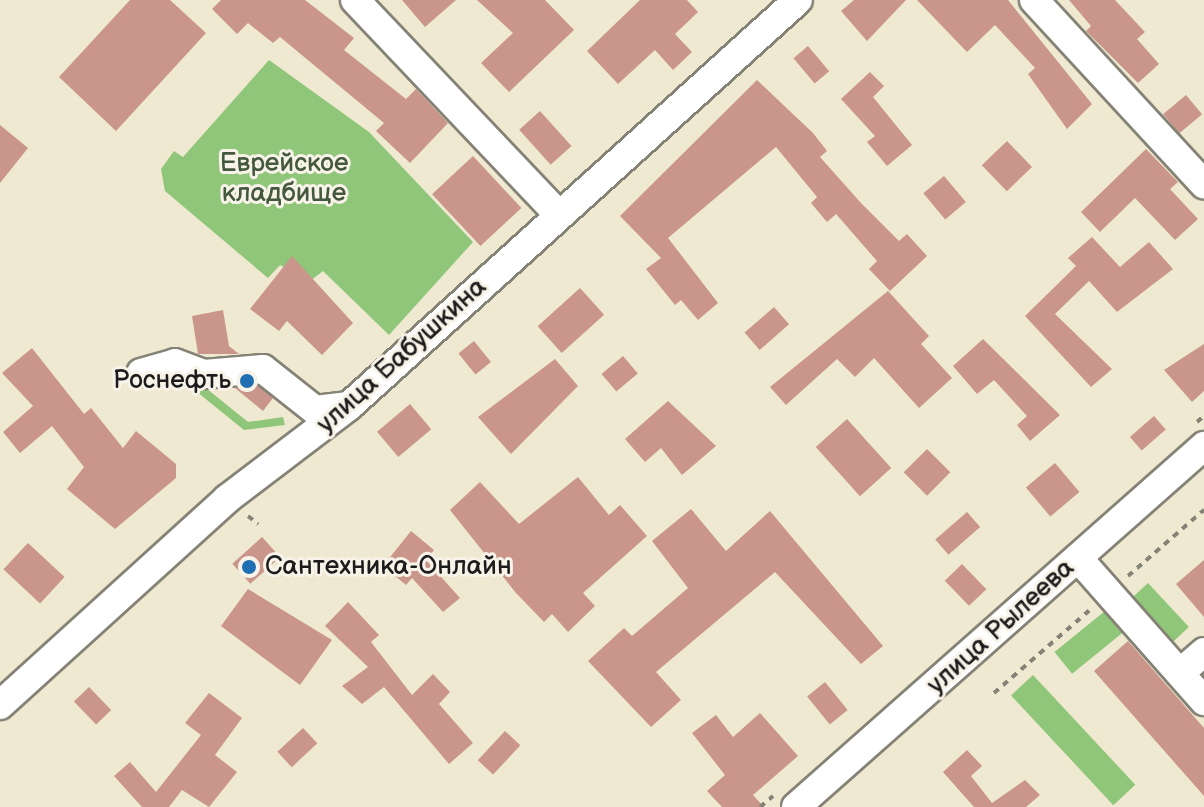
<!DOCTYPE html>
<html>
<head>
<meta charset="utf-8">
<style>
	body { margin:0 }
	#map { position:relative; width:1204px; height:807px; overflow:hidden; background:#eee9d0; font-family:"Balsamiq Sans",sans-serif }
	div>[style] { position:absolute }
	.green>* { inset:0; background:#8fc679; transform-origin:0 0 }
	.building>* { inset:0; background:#ca968c; transform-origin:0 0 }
	.path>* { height:4px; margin-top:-2px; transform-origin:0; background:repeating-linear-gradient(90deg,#858276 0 6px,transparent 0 12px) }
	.roads { filter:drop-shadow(2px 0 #858276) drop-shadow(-2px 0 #858276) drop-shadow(0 2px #858276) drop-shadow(0 -2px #858276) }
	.minor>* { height:28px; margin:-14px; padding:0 14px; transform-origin:14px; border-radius:14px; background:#fff }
	.dots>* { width:22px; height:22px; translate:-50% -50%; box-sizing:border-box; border:4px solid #f7f3e8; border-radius:50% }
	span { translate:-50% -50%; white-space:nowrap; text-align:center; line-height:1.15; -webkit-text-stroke:6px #f7f3e8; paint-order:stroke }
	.park-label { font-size:26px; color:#44583d }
	.street-label { font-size:26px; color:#1c1c1c }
	.poi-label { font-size:26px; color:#1c1c1c }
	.right { translate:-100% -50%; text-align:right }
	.left { translate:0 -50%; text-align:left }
</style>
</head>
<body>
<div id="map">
	<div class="green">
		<div style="clip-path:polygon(269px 60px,369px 132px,473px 242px,389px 335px,323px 271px,310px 281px,280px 265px,268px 278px,165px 191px,161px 169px,174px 151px,183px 157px)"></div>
		<div style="clip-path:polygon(186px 372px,248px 422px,283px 417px,285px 425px,244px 430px,181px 379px)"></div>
		<div style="left:1148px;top:583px;width:60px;height:22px;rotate:47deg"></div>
		<div style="left:1105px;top:611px;width:28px;height:65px;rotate:51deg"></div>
		<div style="left:1033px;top:675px;width:150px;height:30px;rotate:47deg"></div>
	</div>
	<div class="building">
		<div style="clip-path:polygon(130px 0,170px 0,206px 33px,116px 131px,59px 77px)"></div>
		<div style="clip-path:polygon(221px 0,305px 0,354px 38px,344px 50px,406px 99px,416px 89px,448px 123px,410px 163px,376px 131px,384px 123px,280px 37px,273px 43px,248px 23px,237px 34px,212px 9px)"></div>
		<div style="clip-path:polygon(402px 0,456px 0,425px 27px)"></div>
		<div style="clip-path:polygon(477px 0,545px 0,574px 30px,509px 92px,481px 63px,513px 33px)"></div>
		<div style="clip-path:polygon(640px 0,687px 0,698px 12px,675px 34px,692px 52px,673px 70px,655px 50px,618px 84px,587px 51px)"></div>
		<div style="clip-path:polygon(854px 0,906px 0,867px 41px,841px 11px)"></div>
		<div style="clip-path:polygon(917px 0,1008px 0,1092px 104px,1067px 129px,1028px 74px,1035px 68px,995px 25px,967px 52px)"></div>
		<div style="clip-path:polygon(1069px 0,1115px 0,1145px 32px,1137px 39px,1159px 64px,1138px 83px,1086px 31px,1091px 26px)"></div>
		<div style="left:808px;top:46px;width:33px;height:19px;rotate:50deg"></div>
		<div style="clip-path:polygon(870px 72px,884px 86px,873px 97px,912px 145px,887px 166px,867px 142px,875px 136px,841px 99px)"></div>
		<div style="clip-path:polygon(757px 80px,813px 133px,827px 151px,820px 157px,861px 203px,899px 241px,907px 234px,927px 256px,890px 291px,869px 269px,877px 261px,836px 214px,827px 222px,811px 203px,817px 197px,776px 147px,668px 238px,718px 303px,698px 320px,681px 300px,675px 305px,646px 269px,661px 258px,620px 216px)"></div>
		<div style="left:1186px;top:95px;width:25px;height:30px;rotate:50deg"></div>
		<div style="left:540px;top:111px;width:47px;height:28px;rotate:48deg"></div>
		<div style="clip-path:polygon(0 125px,28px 148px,0 183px)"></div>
		<div style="left:1007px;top:141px;width:36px;height:35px;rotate:46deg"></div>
		<div style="clip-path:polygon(1146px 149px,1178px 182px,1170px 189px,1198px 219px,1175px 240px,1135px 198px,1100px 232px,1081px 212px)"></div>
		<div style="left:473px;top:156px;width:71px;height:56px;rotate:47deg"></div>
		<div style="left:944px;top:176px;width:34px;height:27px;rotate:50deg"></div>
		<div style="clip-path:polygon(1092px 237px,1120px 267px,1149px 242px,1173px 269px,1117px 312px,1089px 281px,1055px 314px,1112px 369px,1091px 387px,1025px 316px,1076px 266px,1068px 258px)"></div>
		<div style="clip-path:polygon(292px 256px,353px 323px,322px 355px,287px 321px,279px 331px,250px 309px)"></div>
		<div style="left:580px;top:288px;width:36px;height:57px;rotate:48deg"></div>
		<div style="clip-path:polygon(888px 291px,929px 336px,921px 344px,952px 378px,919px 408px,874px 358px,855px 377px,837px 359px,786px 405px,770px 387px)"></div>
		<div style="left:774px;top:307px;width:23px;height:39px;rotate:49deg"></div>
		<div style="clip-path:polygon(223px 310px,229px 346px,239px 354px,198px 354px,192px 316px)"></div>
		<div style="clip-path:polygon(983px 339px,1060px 415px,1030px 441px,1017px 425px,1027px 416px,994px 380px,977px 394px,953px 366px)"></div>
		<div style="left:474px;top:341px;width:27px;height:20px;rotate:51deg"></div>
		<div style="clip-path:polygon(1204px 344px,1204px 391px,1192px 402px,1164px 370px)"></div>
		<div style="clip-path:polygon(32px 348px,84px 414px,91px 408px,123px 448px,136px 431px,176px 464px,176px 478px,115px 529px,67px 489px,84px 467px,52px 426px,20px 453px,3px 432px,33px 406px,2px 373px)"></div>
		<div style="left:623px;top:356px;width:23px;height:28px;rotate:50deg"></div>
		<div style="clip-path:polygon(555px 359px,578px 386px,511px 454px,478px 417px)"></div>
		<div style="clip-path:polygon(258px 386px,273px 398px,263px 411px,235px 388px)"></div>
		<div style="clip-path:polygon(668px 401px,716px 446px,682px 475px,661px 448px,645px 462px,625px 439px)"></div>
		<div style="left:410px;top:404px;width:33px;height:43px;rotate:50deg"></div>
		<div style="left:1154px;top:416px;width:18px;height:32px;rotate:49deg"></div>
		<div style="left:847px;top:419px;width:66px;height:42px;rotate:48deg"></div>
		<div style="left:927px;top:449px;width:33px;height:33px;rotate:45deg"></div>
		<div style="left:1055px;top:463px;width:38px;height:38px;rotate:50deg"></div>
		<div style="clip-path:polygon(578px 477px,609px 515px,620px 505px,647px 536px,583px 593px,595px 606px,568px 632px,552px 614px,544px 622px,516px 593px,450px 510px,480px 482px,519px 524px)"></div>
		<div style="clip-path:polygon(691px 509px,726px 551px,770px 511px,883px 646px,861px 664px,775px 572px,656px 672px,681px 700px,651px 727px,588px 661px,624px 628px,632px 636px,688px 588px,652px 541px)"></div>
		<div style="left:967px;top:512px;width:20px;height:42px;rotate:49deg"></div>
		<div style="clip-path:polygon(411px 531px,434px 550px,426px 560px,460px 598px,443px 612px,412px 578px,406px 585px,383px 566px)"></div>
		<div style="left:262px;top:537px;width:27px;height:40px;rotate:48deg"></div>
		<div style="left:28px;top:543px;width:50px;height:36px;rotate:43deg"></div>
		<div style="clip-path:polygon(1204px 560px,1204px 617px,1176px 584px)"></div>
		<div style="left:962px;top:564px;width:35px;height:24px;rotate:46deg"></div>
		<div style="clip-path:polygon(248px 589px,332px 640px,300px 685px,221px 626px)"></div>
		<div style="clip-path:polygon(348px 602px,379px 635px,371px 642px,412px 695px,433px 674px,450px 692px,439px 704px,473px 743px,449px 764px,384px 687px,362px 704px,342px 686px,368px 667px,325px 626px)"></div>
		<div style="clip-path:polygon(1128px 641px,1204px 728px,1204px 796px,1094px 671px)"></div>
		<div style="left:825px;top:682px;width:36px;height:23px;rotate:51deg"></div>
		<div style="left:89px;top:687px;width:32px;height:21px;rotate:46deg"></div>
		<div style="clip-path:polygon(209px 693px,242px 718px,215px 755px,237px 772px,209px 807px,182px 790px,169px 807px,142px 807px,114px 776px,130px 762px,156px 792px,201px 735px,185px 723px)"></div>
		<div style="clip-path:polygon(760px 713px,798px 756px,753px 795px,764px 807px,722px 807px,707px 791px,725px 775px,692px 733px,716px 715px,733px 737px)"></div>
		<div style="left:303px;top:728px;width:21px;height:35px;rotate:47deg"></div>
		<div style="left:505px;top:731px;width:21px;height:40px;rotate:43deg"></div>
		<div style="clip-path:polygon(967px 750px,982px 766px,971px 776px,992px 803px,1025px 780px,1040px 795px,1026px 807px,974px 807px,943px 772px)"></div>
	</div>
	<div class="path">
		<div style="left:1197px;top:422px;width:9px;rotate:-41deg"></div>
		<div style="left:248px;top:516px;width:13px;rotate:39deg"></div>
		<div style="left:1128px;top:576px;width:101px;rotate:-41deg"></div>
		<div style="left:994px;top:693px;width:130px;rotate:-40.9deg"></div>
		<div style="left:760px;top:807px;width:17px;rotate:-40deg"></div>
	</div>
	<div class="roads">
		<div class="minor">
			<div style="left:355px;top:0;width:295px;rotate:46.5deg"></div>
			<div style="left:1034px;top:0;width:251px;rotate:47.3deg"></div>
			<div style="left:141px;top:373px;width:35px;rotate:-16deg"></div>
			<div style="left:175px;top:363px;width:31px;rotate:21deg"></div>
			<div style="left:204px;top:374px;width:59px;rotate:-4.8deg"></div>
			<div style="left:263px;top:369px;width:66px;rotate:38.3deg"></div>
			<div style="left:315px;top:410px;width:34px;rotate:-7deg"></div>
			<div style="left:1078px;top:558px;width:191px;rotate:48.6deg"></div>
			<div style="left:1180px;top:673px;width:32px;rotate:-41deg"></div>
			<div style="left:0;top:705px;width:307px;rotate:-42.2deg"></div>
			<div style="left:227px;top:499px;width:153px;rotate:-37.3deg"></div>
			<div style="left:349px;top:406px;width:605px;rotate:-42.12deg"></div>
			<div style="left:796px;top:807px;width:545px;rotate:-41.5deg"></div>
		</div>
	</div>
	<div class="dots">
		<div style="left:247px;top:381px;background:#1f6fb2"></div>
		<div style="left:249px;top:567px;background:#1f6fb2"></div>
	</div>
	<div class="park-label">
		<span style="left:284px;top:179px">Еврейское<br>кладбище</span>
	</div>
	<div class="street-label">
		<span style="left:402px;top:356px;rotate:-42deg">улица Бабушкина</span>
		<span style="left:1001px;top:627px;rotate:-42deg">улица Рылеева</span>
	</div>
	<div class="poi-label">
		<span class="right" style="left:231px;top:381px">Роснефть</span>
		<span class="left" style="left:265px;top:567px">Сантехника-Онлайн</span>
	</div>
</div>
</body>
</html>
